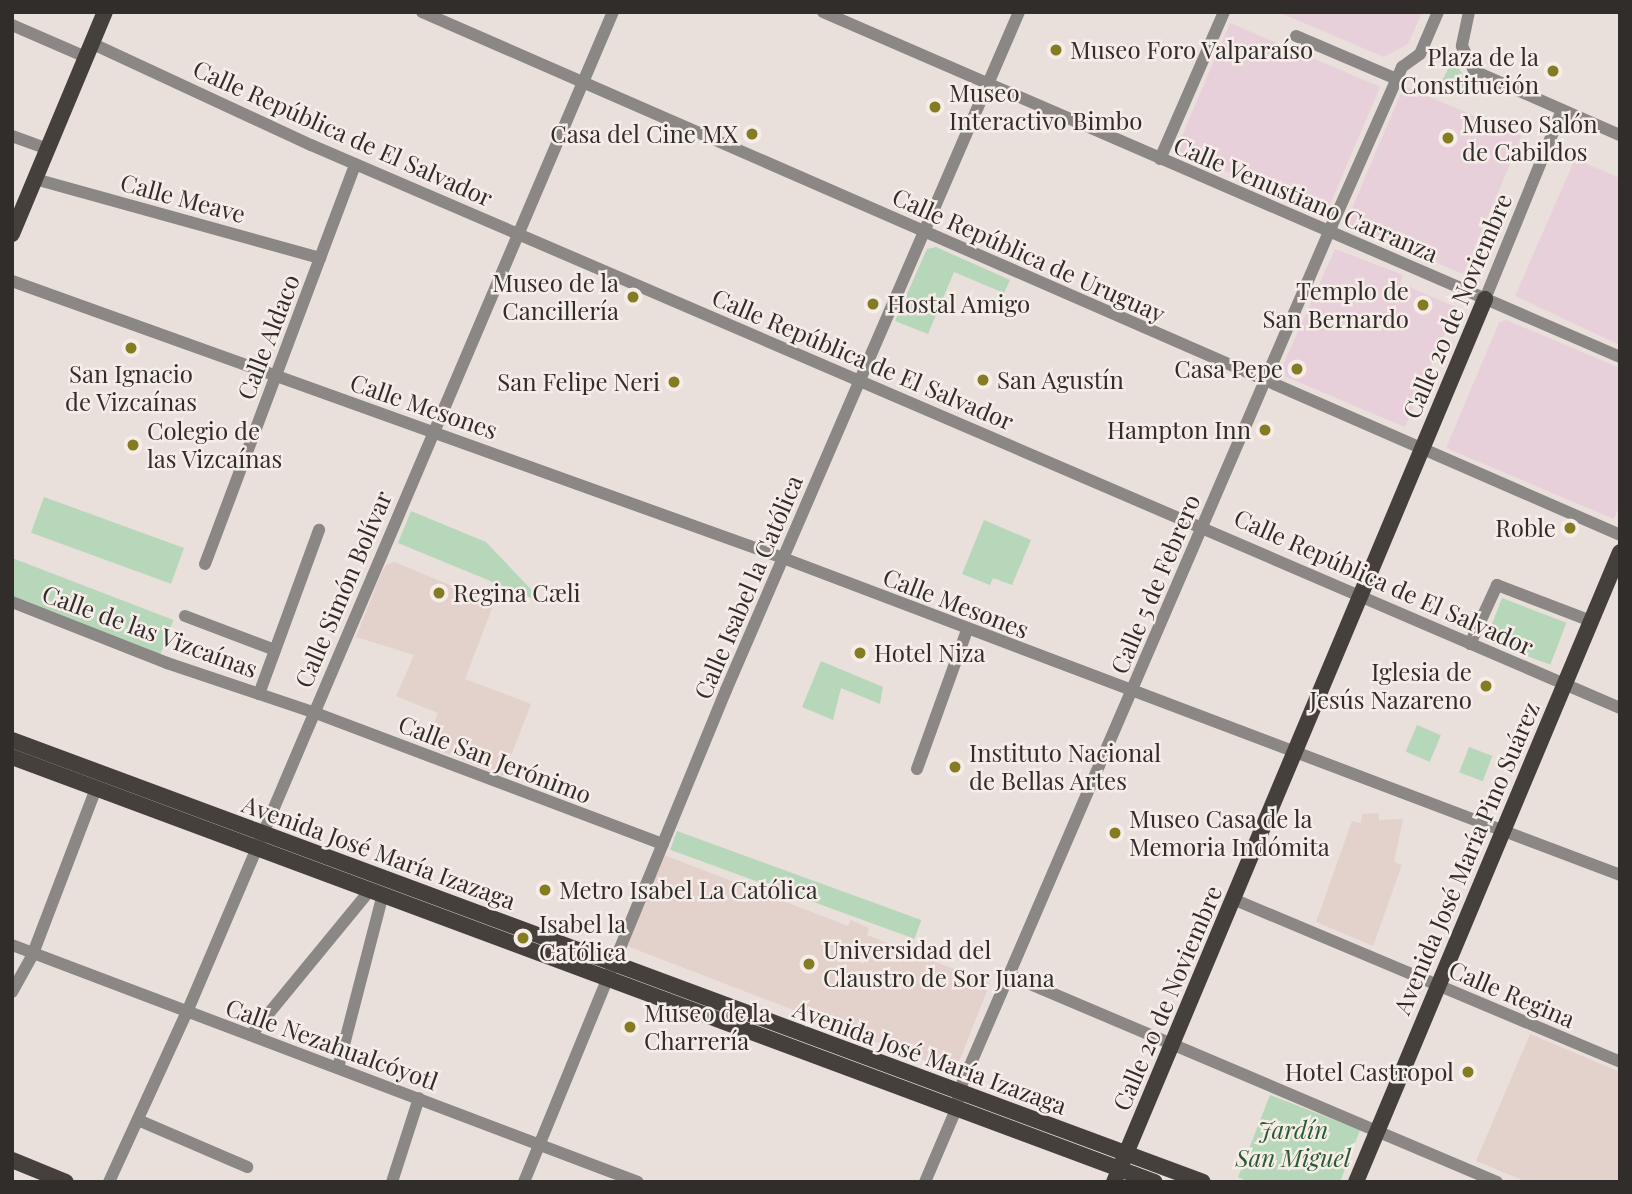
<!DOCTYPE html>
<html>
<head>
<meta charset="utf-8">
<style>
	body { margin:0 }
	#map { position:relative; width:1632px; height:1194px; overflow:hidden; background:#e9dfdb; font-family:"Playfair Display",serif }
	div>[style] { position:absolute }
	.commercial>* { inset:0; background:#e8d0da; transform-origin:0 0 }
	.built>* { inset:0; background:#e3d2cb }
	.green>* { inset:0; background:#b7d7ba; transform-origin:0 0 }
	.minor>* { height:12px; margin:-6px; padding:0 6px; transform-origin:6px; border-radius:6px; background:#8a8784 }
	.major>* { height:16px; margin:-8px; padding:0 8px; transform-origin:8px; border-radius:8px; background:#45403b }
	.dots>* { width:19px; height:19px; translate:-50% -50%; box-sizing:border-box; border:4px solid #f6ece8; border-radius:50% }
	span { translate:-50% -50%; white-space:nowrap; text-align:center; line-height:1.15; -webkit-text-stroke:5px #f6ece8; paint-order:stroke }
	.poi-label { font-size:24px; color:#302d2b }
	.left { translate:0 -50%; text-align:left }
	.right { translate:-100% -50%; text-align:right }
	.street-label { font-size:24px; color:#302d2b }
	.park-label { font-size:24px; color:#295b32; font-style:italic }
	.frame { position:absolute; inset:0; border:14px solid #302d2b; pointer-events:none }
</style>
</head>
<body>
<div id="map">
	<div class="commercial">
		<div style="clip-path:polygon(1278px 12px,1422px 12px,1408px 44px,1384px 57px)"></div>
		<div style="left:1230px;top:23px;width:163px;height:138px;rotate:23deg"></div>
		<div style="left:1404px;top:86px;width:128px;height:150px;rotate:23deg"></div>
		<div style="clip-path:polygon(1575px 159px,1620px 178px,1620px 345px,1515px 296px)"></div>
		<div style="clip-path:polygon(1335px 249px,1403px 275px,1400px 283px,1456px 307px,1405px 427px,1279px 374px)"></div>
		<div style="clip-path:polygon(1506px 320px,1620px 368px,1620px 505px,1614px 519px,1446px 448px,1499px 323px)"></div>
	</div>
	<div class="built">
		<div style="clip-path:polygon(394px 562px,494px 603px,465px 679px,531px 704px,503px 776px,425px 745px,438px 713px,396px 696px,414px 655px,356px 637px,380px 576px,386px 565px)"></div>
		<div style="clip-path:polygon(1379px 813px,1379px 820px,1403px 819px,1394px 862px,1402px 865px,1373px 946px,1316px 922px,1352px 821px,1361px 823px,1362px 814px)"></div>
		<div style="clip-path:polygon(664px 855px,848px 926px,851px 920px,869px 928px,867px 935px,990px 983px,955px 1072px,627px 946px)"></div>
		<div style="clip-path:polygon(1530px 1034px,1620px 1072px,1620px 1182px,1527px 1182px,1476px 1161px)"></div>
	</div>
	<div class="green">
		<div style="clip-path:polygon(1453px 59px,1464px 76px,1478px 85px,1475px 94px,1442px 81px)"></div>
		<div style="clip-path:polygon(936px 247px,1010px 280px,1004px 293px,954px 272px,928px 334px,895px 321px,927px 249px)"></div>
		<div style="left:44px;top:497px;width:149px;height:38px;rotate:20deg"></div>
		<div style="clip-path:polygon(411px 511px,486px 542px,544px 603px,398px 543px)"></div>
		<div style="clip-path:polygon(984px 520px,1031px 540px,1012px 585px,993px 578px,990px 585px,962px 574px)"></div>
		<div style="left:12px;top:558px;width:173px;height:38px;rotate:21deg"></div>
		<div style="left:1502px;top:598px;width:69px;height:45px;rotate:21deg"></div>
		<div style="clip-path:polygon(821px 661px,883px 687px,880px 704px,841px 688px,833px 720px,802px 707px)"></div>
		<div style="left:1417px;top:725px;width:26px;height:29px;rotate:23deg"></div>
		<div style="left:1469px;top:747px;width:25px;height:27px;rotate:21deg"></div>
		<div style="left:677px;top:831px;width:260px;height:20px;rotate:20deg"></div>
		<div style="clip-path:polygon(1270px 1095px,1360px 1130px,1340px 1182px,1249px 1182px,1238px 1177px)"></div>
	</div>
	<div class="minor">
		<div style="left:422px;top:12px;width:1307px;rotate:23.58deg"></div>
		<div style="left:823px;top:12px;width:868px;rotate:23.41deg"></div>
		<div style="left:1469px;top:12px;width:35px;rotate:102deg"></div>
		<div style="left:1462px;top:46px;width:28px;rotate:64deg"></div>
		<div style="left:1474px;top:71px;width:159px;rotate:23.7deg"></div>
		<div style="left:12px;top:25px;width:81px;rotate:23.4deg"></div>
		<div style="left:1296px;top:36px;width:110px;rotate:23.1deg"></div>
		<div style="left:91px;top:43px;width:242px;rotate:24.9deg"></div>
		<div style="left:311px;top:145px;width:1425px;rotate:23.27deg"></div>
		<div style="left:12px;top:136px;width:37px;rotate:20deg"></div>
		<div style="left:1160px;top:159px;width:160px;rotate:-66.5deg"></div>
		<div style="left:35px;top:179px;width:296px;rotate:15.5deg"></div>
		<div style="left:12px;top:281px;width:819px;rotate:19.76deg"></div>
		<div style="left:783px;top:558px;width:895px;rotate:20.74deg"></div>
		<div style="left:1485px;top:299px;width:204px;rotate:-67.8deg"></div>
		<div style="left:205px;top:564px;width:427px;rotate:-69.4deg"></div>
		<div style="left:12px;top:602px;width:167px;rotate:21.5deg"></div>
		<div style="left:167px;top:663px;width:154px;rotate:18.6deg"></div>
		<div style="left:313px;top:712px;width:374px;rotate:20.7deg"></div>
		<div style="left:185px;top:616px;width:96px;rotate:20.7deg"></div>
		<div style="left:1470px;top:644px;width:65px;rotate:-65.4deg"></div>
		<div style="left:1497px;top:585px;width:101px;rotate:21deg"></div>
		<div style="left:259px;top:694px;width:175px;rotate:-69.9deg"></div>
		<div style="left:917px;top:769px;width:148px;rotate:-70.2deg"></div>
		<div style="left:1233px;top:899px;width:420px;rotate:22.8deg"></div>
		<div style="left:12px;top:945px;width:669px;rotate:20.74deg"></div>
		<div style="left:1009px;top:975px;width:530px;rotate:22.99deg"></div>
		<div style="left:12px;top:992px;width:41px;rotate:-60.9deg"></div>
		<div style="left:32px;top:956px;width:180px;rotate:-69.1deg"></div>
		<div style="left:251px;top:1035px;width:189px;rotate:-50.6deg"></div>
		<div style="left:338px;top:1068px;width:180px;rotate:-75.5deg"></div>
		<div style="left:138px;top:1120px;width:119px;rotate:23.3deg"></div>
		<div style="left:109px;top:1182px;width:187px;rotate:-65.4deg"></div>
		<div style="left:187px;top:1012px;width:1087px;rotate:-66.93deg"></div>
		<div style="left:392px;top:1182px;width:88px;rotate:-72.2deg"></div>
		<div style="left:524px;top:1182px;width:532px;rotate:-67.68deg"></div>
		<div style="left:726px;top:690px;width:739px;rotate:-66.63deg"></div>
		<div style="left:925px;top:1182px;width:82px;rotate:-66.9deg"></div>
		<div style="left:957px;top:1107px;width:16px;rotate:-83deg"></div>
		<div style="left:959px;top:1091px;width:943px;rotate:-66.7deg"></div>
		<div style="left:1332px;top:225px;width:173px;rotate:-66.1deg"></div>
		<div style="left:1402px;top:67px;width:22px;rotate:-36deg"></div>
		<div style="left:1420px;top:54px;width:46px;rotate:-66.8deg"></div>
	</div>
	<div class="major">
		<div style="left:12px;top:234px;width:241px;rotate:-67.3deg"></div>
		<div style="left:12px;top:740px;width:1270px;rotate:20.36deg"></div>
		<div style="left:12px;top:757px;width:1219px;rotate:20.4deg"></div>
		<div style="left:12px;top:1160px;width:58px;rotate:22.2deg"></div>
		<div style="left:1114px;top:1182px;width:958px;rotate:-67.21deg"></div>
		<div style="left:1356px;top:1182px;width:683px;rotate:-67.26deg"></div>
	</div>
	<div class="dots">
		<div style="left:1056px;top:50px;background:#847c22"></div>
		<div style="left:1553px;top:71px;background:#847c22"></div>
		<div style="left:935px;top:107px;background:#847c22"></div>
		<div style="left:752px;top:134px;background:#847c22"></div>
		<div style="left:1448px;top:138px;background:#847c22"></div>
		<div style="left:633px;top:297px;background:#847c22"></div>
		<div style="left:873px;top:304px;background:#847c22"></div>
		<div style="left:1423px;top:305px;background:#847c22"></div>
		<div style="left:131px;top:348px;background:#847c22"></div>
		<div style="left:1297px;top:369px;background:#847c22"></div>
		<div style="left:983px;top:380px;background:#847c22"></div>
		<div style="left:674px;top:382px;background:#847c22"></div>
		<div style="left:1265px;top:430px;background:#847c22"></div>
		<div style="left:133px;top:445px;background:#847c22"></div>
		<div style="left:1570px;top:528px;background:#847c22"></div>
		<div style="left:439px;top:593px;background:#847c22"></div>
		<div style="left:860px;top:653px;background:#847c22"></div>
		<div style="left:1486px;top:686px;background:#847c22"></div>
		<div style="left:955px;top:767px;background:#847c22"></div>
		<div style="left:1115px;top:833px;background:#847c22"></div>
		<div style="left:545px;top:890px;background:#847c22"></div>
		<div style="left:523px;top:938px;background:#847c22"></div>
		<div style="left:809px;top:964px;background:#847c22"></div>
		<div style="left:630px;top:1027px;background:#847c22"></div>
		<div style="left:1468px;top:1072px;background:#847c22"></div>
	</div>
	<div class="poi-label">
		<span class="left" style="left:1070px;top:50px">Museo Foro Valparaíso</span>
		<span class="right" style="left:1539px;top:71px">Plaza de la<br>Constitución</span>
		<span class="left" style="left:949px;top:107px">Museo<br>Interactivo Bimbo</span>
		<span class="left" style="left:1462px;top:138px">Museo Salón<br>de Cabildos</span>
		<span class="right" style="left:738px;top:134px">Casa del Cine MX</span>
		<span class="right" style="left:619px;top:297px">Museo de la<br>Cancillería</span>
		<span class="right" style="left:1409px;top:305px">Templo de<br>San Bernardo</span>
		<span class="left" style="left:887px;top:304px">Hostal Amigo</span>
		<span class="right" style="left:1283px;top:369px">Casa Pepe</span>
		<span style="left:131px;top:388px">San Ignacio<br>de Vizcaínas</span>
		<span class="left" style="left:997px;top:380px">San Agustín</span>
		<span class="right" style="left:660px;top:382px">San Felipe Neri</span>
		<span class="right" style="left:1251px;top:430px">Hampton Inn</span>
		<span class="left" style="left:147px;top:445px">Colegio de<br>las Vizcaínas</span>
		<span class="right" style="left:1556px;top:528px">Roble</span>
		<span class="left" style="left:453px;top:593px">Regina Cæli</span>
		<span class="left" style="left:874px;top:653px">Hotel Niza</span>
		<span class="right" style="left:1472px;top:686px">Iglesia de<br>Jesús Nazareno</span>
		<span class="left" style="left:969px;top:767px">Instituto Nacional<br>de Bellas Artes</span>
		<span class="left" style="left:1129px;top:833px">Museo Casa de la<br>Memoria Indómita</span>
		<span class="left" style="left:559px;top:890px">Metro Isabel La Católica</span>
		<span class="left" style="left:539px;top:938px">Isabel la<br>Católica</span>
		<span class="left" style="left:823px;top:964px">Universidad del<br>Claustro de Sor Juana</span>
		<span class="left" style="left:644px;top:1027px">Museo de la<br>Charrería</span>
		<span class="right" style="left:1454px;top:1072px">Hotel Castropol</span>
	</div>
	<div class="street-label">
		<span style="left:343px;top:133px;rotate:24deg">Calle República de El Salvador</span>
		<span style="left:183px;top:198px;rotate:15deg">Calle Meave</span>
		<span style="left:1306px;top:199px;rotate:23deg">Calle Venustiano Carranza</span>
		<span style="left:1029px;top:255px;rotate:24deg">Calle República de Uruguay</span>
		<span style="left:1457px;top:306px;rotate:-67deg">Calle 20 de Noviembre</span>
		<span style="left:268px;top:337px;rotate:-69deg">Calle Aldaco</span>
		<span style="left:863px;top:359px;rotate:23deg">Calle República de El Salvador</span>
		<span style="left:424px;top:406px;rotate:19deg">Calle Mesones</span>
		<span style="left:1384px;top:582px;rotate:24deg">Calle República de El Salvador</span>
		<span style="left:1155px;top:584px;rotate:-67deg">Calle 5 de Febrero</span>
		<span style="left:748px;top:587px;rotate:-67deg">Calle Isabel la Católica</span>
		<span style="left:343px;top:589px;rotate:-67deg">Calle Simón Bolívar</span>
		<span style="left:956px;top:603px;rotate:21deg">Calle Mesones</span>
		<span style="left:150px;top:631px;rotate:20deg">Calle de las Vizcaínas</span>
		<span style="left:495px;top:759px;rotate:21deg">Calle San Jerónimo</span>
		<span style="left:379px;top:852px;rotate:20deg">Avenida José María Izazaga</span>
		<span style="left:1466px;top:858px;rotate:-67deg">Avenida José María Pino Suárez</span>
		<span style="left:1512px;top:994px;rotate:23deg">Calle Regina</span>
		<span style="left:1167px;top:998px;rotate:-67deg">Calle 20 de Noviembre</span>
		<span style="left:332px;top:1044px;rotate:20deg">Calle Nezahualcóyotl</span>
		<span style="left:930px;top:1057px;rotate:20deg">Avenida José María Izazaga</span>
	</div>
	<div class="park-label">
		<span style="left:1293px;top:1144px">Jardín<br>San Miguel</span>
	</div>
	<div class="frame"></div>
</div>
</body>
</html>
